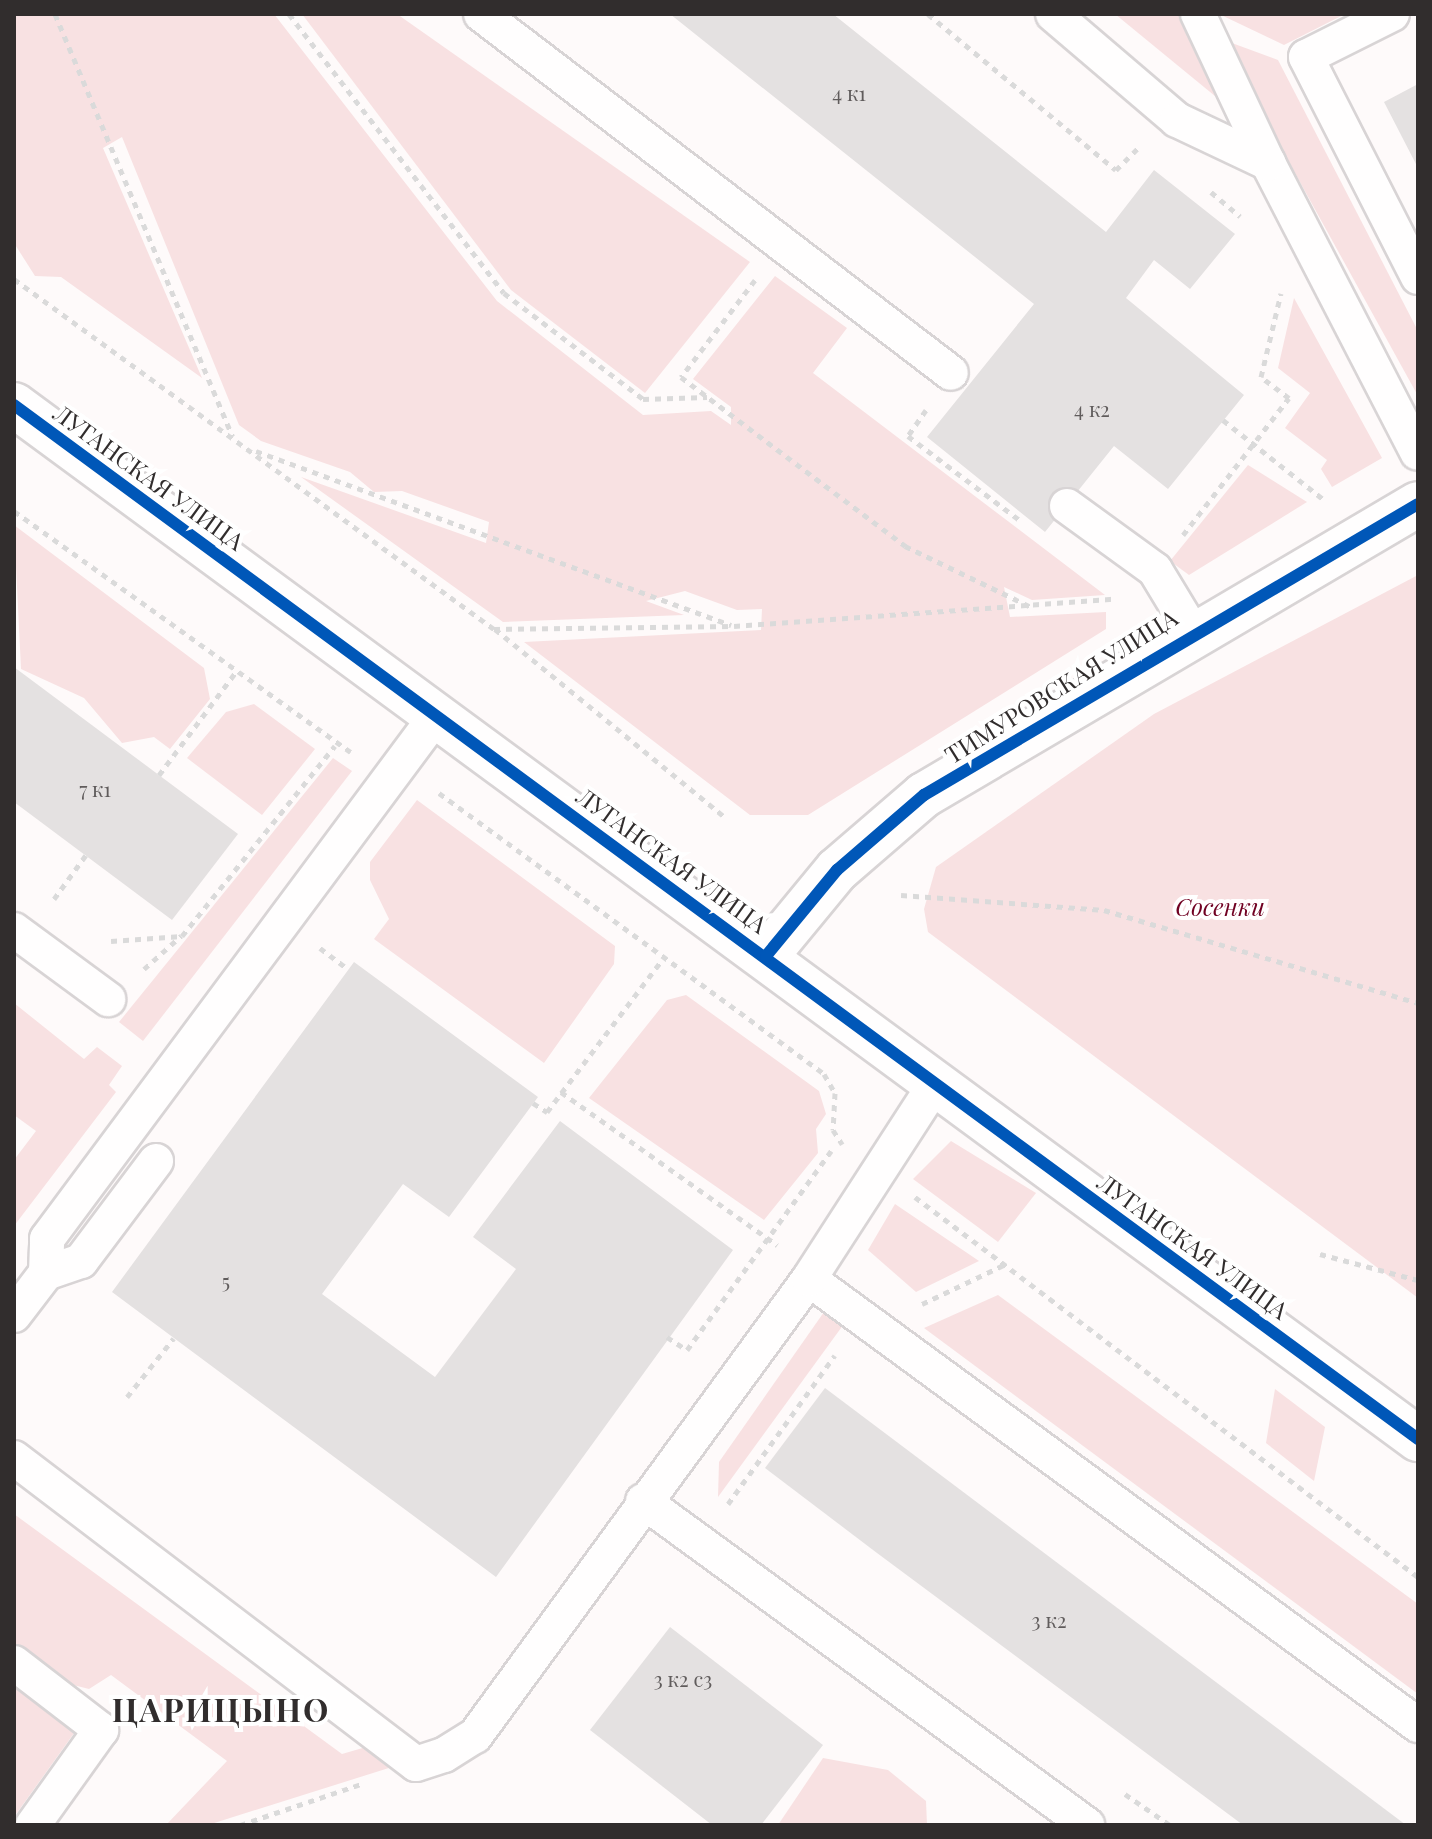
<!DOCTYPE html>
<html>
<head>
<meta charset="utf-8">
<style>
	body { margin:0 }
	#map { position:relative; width:1432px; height:1839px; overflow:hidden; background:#fefafa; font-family:"Playfair Display",serif }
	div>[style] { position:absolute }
	.green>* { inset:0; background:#f8e1e2 }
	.building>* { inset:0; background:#e4e1e1 }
	.path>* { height:5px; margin-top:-2.5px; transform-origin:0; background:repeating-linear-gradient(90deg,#dadada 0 6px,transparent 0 12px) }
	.roads { filter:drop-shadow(2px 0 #d8d4d5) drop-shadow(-2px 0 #d8d4d5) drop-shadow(0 2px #d8d4d5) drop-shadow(0 -2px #d8d4d5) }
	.lane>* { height:34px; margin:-17px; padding:0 17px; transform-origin:17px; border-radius:17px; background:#fffefe }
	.street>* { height:44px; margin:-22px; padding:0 22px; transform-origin:22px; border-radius:22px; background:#fffefe }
	.secondary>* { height:44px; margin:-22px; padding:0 22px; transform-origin:22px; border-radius:22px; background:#fffefe }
	.cycleway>* { height:12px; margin:-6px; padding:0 6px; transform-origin:6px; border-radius:6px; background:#0057b8 }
	span { translate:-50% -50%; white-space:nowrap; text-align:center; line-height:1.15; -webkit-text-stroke:8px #fff; paint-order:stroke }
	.number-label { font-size:20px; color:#605c5c }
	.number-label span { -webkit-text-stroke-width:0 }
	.street-label { font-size:24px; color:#312d2d }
	.park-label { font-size:24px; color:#700022; font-style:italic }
	.district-label { font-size:32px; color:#312d2d; font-weight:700; letter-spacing:2px }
	.frame { position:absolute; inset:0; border:16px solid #312d2d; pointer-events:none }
</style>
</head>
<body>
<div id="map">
	<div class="green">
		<div style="clip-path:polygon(14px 14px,274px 14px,497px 301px,643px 415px,711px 411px,731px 425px,731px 407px,693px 379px,775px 276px,847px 328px,813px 373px,1105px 595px,1032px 600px,1004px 587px,1010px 617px,1106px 612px,1106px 629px,808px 815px,750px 815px,524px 642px,761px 630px,762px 609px,737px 610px,685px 591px,646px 601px,684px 615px,503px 622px,301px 477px,486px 543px,489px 522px,402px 491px,374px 492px,350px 472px,261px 441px,239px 425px,122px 137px,103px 148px,202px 378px,61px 277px,35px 276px,14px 243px)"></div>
		<div style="clip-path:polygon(302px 14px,397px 14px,750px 262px,645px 393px,511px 290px)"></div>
		<div style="clip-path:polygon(1115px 14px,1181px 14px,1221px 101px)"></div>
		<div style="clip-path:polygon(1219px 14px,1345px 14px,1284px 45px)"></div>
		<div style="clip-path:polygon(1221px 39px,1278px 60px,1418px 331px,1418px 396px)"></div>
		<div style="clip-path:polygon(1294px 298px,1382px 458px,1332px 487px,1321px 469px,1327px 460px,1285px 428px,1310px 393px,1278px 368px)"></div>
		<div style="clip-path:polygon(1248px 465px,1307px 502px,1189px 575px,1170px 561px)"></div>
		<div style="clip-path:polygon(14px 525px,204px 668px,210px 699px,170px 749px,154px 737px,122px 743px,84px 698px,21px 669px)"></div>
		<div style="clip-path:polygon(1418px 575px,1418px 1298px,928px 932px,924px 909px,936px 867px,1154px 714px)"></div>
		<div style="clip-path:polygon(254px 704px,315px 749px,262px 815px,187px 758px,226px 712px)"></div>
		<div style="clip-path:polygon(333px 758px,352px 771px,143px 1041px,119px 1022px)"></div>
		<div style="clip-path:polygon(417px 800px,615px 946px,614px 964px,544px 1063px,374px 939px,389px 919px,370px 880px,370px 862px)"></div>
		<div style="clip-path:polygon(686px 995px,819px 1091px,826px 1114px,816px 1129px,818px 1153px,764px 1220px,589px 1098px,667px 1000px)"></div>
		<div style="clip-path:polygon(14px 1003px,84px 1059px,97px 1047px,122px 1066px,109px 1085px,116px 1092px,14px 1226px,14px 1160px,36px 1131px,14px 1115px)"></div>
		<div style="clip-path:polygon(951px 1141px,1036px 1193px,998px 1242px,913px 1179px)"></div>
		<div style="clip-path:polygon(895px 1204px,979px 1261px,916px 1292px,868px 1250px)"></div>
		<div style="clip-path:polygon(998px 1295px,1418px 1604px,1418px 1694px,924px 1328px)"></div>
		<div style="clip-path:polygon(824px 1312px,849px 1317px,718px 1497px,719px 1462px)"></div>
		<div style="clip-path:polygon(1275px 1389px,1325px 1427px,1314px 1481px,1266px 1443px)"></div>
		<div style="clip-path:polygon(14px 1514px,342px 1754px,366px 1747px,392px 1767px,208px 1825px,166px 1825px,227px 1761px,111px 1675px,89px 1689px,14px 1670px)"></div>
		<div style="clip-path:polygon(14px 1681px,77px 1729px,14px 1817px,15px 1766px)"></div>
		<div style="clip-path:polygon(823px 1758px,888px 1770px,926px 1801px,927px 1825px,778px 1825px)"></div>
	</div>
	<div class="building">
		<div style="clip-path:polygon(670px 14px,833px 14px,1106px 232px,1154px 170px,1235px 234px,1190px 289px,1154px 260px,1126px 298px,1244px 395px,1168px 489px,1114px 446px,1045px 532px,927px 437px,1034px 304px)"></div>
		<div style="clip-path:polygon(1418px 84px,1418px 168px,1384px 102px)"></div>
		<div style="clip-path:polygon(14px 667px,238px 834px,172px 920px,14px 802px)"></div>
		<div style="clip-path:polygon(354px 962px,538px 1097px,449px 1217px,403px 1184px,322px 1294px,435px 1377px,516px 1269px,473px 1237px,560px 1121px,733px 1250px,496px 1577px,112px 1292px)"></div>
		<div style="clip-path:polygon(825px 1388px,1406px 1825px,1243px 1825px,877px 1553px,765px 1468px)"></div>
		<div style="clip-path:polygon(670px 1627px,823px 1745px,761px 1825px,712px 1825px,590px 1730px)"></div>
	</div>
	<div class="path">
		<div style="left:55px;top:14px;width:458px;rotate:67.2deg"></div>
		<div style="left:289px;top:14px;width:352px;rotate:52.4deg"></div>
		<div style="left:504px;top:293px;width:175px;rotate:37.3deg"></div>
		<div style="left:643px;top:399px;width:64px;rotate:-1.8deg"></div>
		<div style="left:928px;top:14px;width:244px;rotate:39.7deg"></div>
		<div style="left:1116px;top:170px;width:33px;rotate:-45deg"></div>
		<div style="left:1211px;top:192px;width:38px;rotate:40deg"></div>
		<div style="left:14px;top:279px;width:594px;rotate:36.1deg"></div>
		<div style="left:494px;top:629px;width:240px;rotate:-0.7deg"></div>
		<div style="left:734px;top:626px;width:380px;rotate:-4.1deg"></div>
		<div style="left:755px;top:280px;width:122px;rotate:127.3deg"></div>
		<div style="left:681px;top:377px;width:281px;rotate:37deg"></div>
		<div style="left:905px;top:546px;width:140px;rotate:25.8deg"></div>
		<div style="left:926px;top:410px;width:32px;rotate:125deg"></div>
		<div style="left:908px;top:436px;width:143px;rotate:37deg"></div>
		<div style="left:1223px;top:420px;width:127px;rotate:38.3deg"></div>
		<div style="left:256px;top:451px;width:506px;rotate:20.12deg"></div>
		<div style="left:14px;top:511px;width:414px;rotate:35.6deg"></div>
		<div style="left:1183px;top:535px;width:173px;rotate:-52.3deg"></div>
		<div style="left:1289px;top:398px;width:35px;rotate:-143deg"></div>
		<div style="left:1261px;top:377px;width:86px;rotate:-76.6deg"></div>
		<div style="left:495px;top:629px;width:297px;rotate:39.3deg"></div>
		<div style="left:159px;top:775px;width:127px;rotate:-53.3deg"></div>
		<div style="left:439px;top:793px;width:477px;rotate:36.1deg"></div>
		<div style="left:824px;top:1074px;width:22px;rotate:60deg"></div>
		<div style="left:835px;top:1093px;width:37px;rotate:93deg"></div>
		<div style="left:833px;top:1130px;width:17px;rotate:57deg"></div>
		<div style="left:901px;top:895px;width:204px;rotate:4.2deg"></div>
		<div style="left:1104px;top:910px;width:327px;rotate:16.5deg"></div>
		<div style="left:54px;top:899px;width:54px;rotate:-54deg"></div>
		<div style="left:111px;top:941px;width:71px;rotate:-4deg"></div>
		<div style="left:182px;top:936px;width:244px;rotate:-51.2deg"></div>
		<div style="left:320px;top:948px;width:35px;rotate:37deg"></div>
		<div style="left:144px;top:969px;width:50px;rotate:-41.7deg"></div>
		<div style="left:561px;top:1092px;width:265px;rotate:35.3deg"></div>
		<div style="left:533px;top:1103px;width:17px;rotate:33deg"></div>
		<div style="left:547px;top:1112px;width:196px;rotate:-52.9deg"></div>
		<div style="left:915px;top:1197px;width:630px;rotate:37.07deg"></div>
		<div style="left:1320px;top:1254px;width:101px;rotate:14.9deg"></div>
		<div style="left:922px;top:1304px;width:95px;rotate:-25.5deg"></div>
		<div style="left:667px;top:1337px;width:24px;rotate:33deg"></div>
		<div style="left:687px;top:1350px;width:246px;rotate:-54.1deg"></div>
		<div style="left:127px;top:1397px;width:75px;rotate:-51.5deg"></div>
		<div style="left:728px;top:1504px;width:183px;rotate:-54.3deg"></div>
		<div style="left:1125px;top:1794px;width:55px;rotate:34.6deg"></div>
		<div style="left:240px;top:1825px;width:131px;rotate:-18.7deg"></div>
	</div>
	<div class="roads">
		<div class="lane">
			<div style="left:481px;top:14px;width:591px;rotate:37.37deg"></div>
			<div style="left:1053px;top:14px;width:163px;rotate:40.5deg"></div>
			<div style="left:1177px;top:120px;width:101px;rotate:25.3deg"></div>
			<div style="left:1268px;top:163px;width:326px;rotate:62.7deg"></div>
			<div style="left:1198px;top:14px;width:165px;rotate:64.8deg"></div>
			<div style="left:1392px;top:14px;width:96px;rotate:153.4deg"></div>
			<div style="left:1306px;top:57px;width:247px;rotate:63deg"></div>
			<div style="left:1067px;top:506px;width:109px;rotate:36deg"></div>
			<div style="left:1155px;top:570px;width:71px;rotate:58.8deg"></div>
			<div style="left:14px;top:930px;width:117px;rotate:36.3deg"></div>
			<div style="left:46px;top:1273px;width:34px;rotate:-88deg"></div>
			<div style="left:47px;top:1239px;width:652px;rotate:-53.36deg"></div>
			<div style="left:809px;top:1279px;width:755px;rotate:36.22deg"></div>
			<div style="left:14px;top:1315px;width:53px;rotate:-52.7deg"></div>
			<div style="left:46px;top:1273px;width:37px;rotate:-19deg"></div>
			<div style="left:81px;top:1261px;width:125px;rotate:-53.1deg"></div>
			<div style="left:14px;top:1458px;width:505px;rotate:37.28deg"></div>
			<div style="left:416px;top:1764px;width:29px;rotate:-18deg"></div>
			<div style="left:444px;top:1755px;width:36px;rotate:-32deg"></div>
			<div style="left:475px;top:1736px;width:566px;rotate:-53.84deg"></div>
			<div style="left:809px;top:1279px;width:232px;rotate:-57.1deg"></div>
			<div style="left:643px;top:1501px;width:550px;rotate:36.12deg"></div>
			<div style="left:14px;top:1663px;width:110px;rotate:37.6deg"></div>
			<div style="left:101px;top:1730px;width:117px;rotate:125.6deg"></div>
		</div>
		<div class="street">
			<div style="left:766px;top:956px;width:112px;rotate:-50.5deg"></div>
			<div style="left:837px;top:870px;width:115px;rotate:-40.8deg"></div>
			<div style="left:924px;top:795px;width:573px;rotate:-30.5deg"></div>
		</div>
		<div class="secondary">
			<div style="left:14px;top:405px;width:1744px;rotate:36.37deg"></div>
		</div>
	</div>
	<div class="cycleway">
		<div style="left:14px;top:405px;width:1744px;rotate:36.37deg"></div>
		<div style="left:766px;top:956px;width:112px;rotate:-50.5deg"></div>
		<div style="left:837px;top:870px;width:115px;rotate:-40.8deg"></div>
		<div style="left:924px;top:795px;width:573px;rotate:-30.5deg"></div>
	</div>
	<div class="number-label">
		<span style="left:849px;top:92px">4 к1</span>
		<span style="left:1092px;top:408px">4 к2</span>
		<span style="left:95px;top:788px">7 к1</span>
		<span style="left:226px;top:1280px">5</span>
		<span style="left:1049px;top:1619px">3 к2</span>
		<span style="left:683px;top:1678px">3 к2 с3</span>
	</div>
	<div class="street-label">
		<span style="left:149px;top:477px;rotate:36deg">ЛУГАНСКАЯ УЛИЦА</span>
		<span style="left:1061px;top:686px;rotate:-32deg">ТИМУРОВСКАЯ УЛИЦА</span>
		<span style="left:672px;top:860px;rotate:36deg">ЛУГАНСКАЯ УЛИЦА</span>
		<span style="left:1193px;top:1246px;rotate:36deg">ЛУГАНСКАЯ УЛИЦА</span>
	</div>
	<div class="park-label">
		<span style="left:1220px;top:907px">Сосенки</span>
	</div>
	<div class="district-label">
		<span style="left:221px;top:1709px">ЦАРИЦЫНО</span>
	</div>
	<div class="frame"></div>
</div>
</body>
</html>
